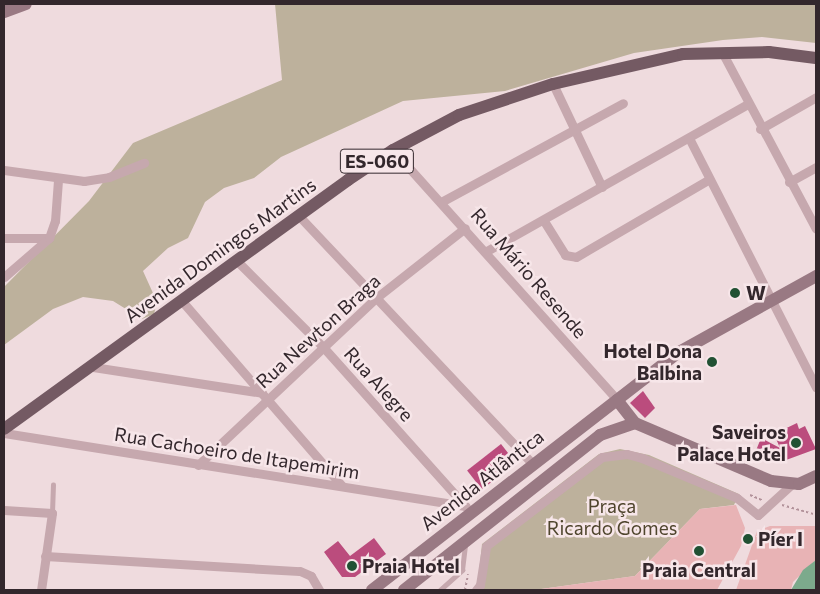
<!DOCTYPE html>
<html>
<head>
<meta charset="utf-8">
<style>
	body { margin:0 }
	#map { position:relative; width:820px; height:594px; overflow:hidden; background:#efdbde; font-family:Commissioner,sans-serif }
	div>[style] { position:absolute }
	.green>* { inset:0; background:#bdb19c }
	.sand>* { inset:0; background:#e8b3b5 }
	.water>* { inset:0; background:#7caa8c }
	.building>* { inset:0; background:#bb4c7d; transform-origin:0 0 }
	.path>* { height:2px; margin-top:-1px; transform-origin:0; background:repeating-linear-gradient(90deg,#b2929a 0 2.5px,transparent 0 5px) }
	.lane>* { height:4.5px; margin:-2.25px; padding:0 2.25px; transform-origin:2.25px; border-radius:2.25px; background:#c6a8ae }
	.street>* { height:9px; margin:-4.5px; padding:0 4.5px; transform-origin:4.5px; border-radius:4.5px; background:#c6a8ae }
	.secondary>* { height:12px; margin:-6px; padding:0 6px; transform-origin:6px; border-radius:6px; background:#997983 }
	.primary>* { height:12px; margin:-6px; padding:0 6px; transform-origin:6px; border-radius:6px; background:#745a63 }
	.dots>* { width:14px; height:14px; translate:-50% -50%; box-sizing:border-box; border:2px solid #f7e6e9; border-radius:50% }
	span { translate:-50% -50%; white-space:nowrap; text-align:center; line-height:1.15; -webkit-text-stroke:5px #f7e6e9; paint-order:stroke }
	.shield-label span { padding:1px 4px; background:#f7e6e9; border:1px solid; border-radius:4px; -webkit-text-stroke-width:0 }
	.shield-label { font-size:18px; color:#33272c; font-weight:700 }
	.street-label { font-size:19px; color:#33272c }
	.poi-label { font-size:19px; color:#33272c; font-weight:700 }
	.left { translate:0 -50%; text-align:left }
	.right { translate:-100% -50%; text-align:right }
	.park-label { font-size:19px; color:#4f452d }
	.frame { position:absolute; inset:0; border:5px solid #33272c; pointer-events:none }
</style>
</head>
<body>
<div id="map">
	<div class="green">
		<div style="clip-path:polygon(275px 4px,816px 4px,816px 43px,762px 37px,723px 40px,634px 53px,505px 91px,403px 101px,281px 157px,254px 178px,224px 188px,205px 202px,188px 238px,168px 248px,143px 271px,157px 302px,154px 314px,142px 319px,113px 301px,83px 297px,53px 309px,4px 345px,4px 287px,89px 201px,133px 143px,282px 80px)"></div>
		<div style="clip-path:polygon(620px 449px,649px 455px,739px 494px,734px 505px,700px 509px,635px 576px,534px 590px,477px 590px,482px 544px,599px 454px)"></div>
	</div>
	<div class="sand">
		<div style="clip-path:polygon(736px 505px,745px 528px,741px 546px,717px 590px,534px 590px,635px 576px,700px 509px)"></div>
		<div style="clip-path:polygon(770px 526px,816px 526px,816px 560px,793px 582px,791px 590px,736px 590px,757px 531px)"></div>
	</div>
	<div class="water">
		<div style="clip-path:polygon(816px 560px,816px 590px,791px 590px,803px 570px)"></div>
	</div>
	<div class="building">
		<div style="clip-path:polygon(643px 391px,655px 408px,645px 418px,630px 403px)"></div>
		<div style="clip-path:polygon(797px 423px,799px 429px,805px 426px,816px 449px,778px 463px,755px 453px,761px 438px,780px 448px,774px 434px)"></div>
		<div style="left:501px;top:444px;width:24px;height:43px;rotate:52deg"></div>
		<div style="clip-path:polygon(374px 538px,386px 554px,355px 577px,342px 577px,324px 552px,338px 541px,350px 556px)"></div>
	</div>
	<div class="path">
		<div style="left:750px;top:495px;width:13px;rotate:23deg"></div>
		<div style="left:782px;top:505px;width:35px;rotate:16deg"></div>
		<div style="left:465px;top:590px;width:16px;rotate:-79deg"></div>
	</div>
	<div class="lane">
		<div style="left:52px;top:513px;width:28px;rotate:-88deg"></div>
		<div style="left:440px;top:590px;width:30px;rotate:-42deg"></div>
		<div style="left:462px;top:570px;width:25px;rotate:-83deg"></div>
	</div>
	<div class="street">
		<div style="left:722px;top:52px;width:200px;rotate:62deg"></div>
		<div style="left:553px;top:84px;width:114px;rotate:64.6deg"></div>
		<div style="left:760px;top:129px;width:64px;rotate:-29.7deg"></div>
		<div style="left:689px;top:138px;width:280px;rotate:63deg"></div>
		<div style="left:393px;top:150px;width:336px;rotate:48.1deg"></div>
		<div style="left:4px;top:170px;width:81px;rotate:7.8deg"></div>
		<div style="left:84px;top:181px;width:25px;rotate:-9deg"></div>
		<div style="left:109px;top:177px;width:38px;rotate:-22deg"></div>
		<div style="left:789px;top:182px;width:31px;rotate:-29deg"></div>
		<div style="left:441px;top:202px;width:207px;rotate:-28.5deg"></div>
		<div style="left:299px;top:216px;width:341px;rotate:46.7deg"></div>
		<div style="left:544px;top:221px;width:40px;rotate:58deg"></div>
		<div style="left:565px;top:255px;width:11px;rotate:10deg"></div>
		<div style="left:576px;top:257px;width:153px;rotate:-30.3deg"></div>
		<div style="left:4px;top:238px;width:45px"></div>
		<div style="left:485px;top:252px;width:302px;rotate:-29.4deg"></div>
		<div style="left:236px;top:260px;width:124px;rotate:45deg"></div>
		<div style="left:324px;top:348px;width:213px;rotate:48.2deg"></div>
		<div style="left:4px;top:277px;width:60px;rotate:-40.9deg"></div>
		<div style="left:49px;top:238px;width:18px;rotate:-71deg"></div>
		<div style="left:55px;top:221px;width:41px;rotate:-85.8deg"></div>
		<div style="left:181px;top:300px;width:246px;rotate:49.1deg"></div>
		<div style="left:93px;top:367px;width:171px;rotate:8.7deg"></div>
		<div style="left:4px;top:433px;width:467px;rotate:9deg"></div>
		<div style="left:198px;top:465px;width:244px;rotate:-43.2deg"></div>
		<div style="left:376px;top:298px;width:113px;rotate:-38.2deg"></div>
		<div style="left:4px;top:510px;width:48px;rotate:3.6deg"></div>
		<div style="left:52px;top:513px;width:78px;rotate:98.1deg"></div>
		<div style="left:45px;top:556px;width:255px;rotate:3.4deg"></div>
		<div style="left:300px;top:571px;width:12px;rotate:24deg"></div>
		<div style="left:311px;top:576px;width:16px;rotate:60deg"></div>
		<div style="left:476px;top:590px;width:6px;rotate:-51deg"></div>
		<div style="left:480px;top:585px;width:39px;rotate:-81deg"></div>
		<div style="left:486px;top:546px;width:146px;rotate:-37.5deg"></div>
		<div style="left:602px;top:457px;width:25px;rotate:-7deg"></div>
		<div style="left:627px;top:454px;width:16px;rotate:15deg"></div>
		<div style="left:642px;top:458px;width:103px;rotate:22.8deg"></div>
		<div style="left:737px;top:498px;width:27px;rotate:39deg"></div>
		<div style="left:758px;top:515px;width:46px;rotate:-42.4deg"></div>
	</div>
	<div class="secondary">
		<div style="left:4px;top:12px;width:23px;rotate:-20deg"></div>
		<div style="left:617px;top:400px;width:29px;rotate:52deg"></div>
		<div style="left:635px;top:423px;width:148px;rotate:23.1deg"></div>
		<div style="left:771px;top:481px;width:28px;rotate:6deg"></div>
		<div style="left:799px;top:484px;width:19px;rotate:-25deg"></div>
		<div style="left:372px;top:590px;width:388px;rotate:-37.8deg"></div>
		<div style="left:679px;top:352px;width:157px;rotate:-29deg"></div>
		<div style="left:404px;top:590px;width:250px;rotate:-38.3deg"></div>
		<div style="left:600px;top:435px;width:37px;rotate:-19deg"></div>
	</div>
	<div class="primary">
		<div style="left:4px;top:429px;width:425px;rotate:-35.9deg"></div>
		<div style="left:348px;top:180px;width:54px;rotate:-33.7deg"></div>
		<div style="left:393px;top:150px;width:75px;rotate:-27.9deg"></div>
		<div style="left:459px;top:115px;width:99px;rotate:-18.3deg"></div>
		<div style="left:553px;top:84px;width:133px;rotate:-13deg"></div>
		<div style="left:683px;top:54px;width:86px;rotate:-1.3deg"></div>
		<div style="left:769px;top:52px;width:47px;rotate:7.3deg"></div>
	</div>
	<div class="dots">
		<div style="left:735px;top:293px;background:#215133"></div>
		<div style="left:712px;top:362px;background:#215133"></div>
		<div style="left:796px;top:443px;background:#215133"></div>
		<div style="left:748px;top:539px;background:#215133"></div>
		<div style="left:699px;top:551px;background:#215133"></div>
		<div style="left:352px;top:566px;background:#215133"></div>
	</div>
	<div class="shield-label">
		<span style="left:377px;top:161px">ES-060</span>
	</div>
	<div class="street-label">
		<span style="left:220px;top:250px;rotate:-36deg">Avenida Domingos Martins</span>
		<span style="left:529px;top:273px;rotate:49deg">Rua Mário Resende</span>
		<span style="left:318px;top:331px;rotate:-42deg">Rua Newton Braga</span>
		<span style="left:379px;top:384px;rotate:48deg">Rua Alegre</span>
		<span style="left:237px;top:453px;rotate:9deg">Rua Cachoeiro de Itapemirim</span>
		<span style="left:482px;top:480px;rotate:-38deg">Avenida Atlântica</span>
	</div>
	<div class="poi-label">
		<span class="left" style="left:746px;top:293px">W</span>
		<span class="right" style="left:702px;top:362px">Hotel Dona<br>Balbina</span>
		<span class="right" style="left:786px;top:443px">Saveiros<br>Palace Hotel</span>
		<span class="left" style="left:758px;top:539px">Píer I</span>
		<span class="left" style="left:362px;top:566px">Praia Hotel</span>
		<span style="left:699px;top:570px">Praia Central</span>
	</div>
	<div class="park-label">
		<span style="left:612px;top:517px">Praça<br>Ricardo Gomes</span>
	</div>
	<div class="frame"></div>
</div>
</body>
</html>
